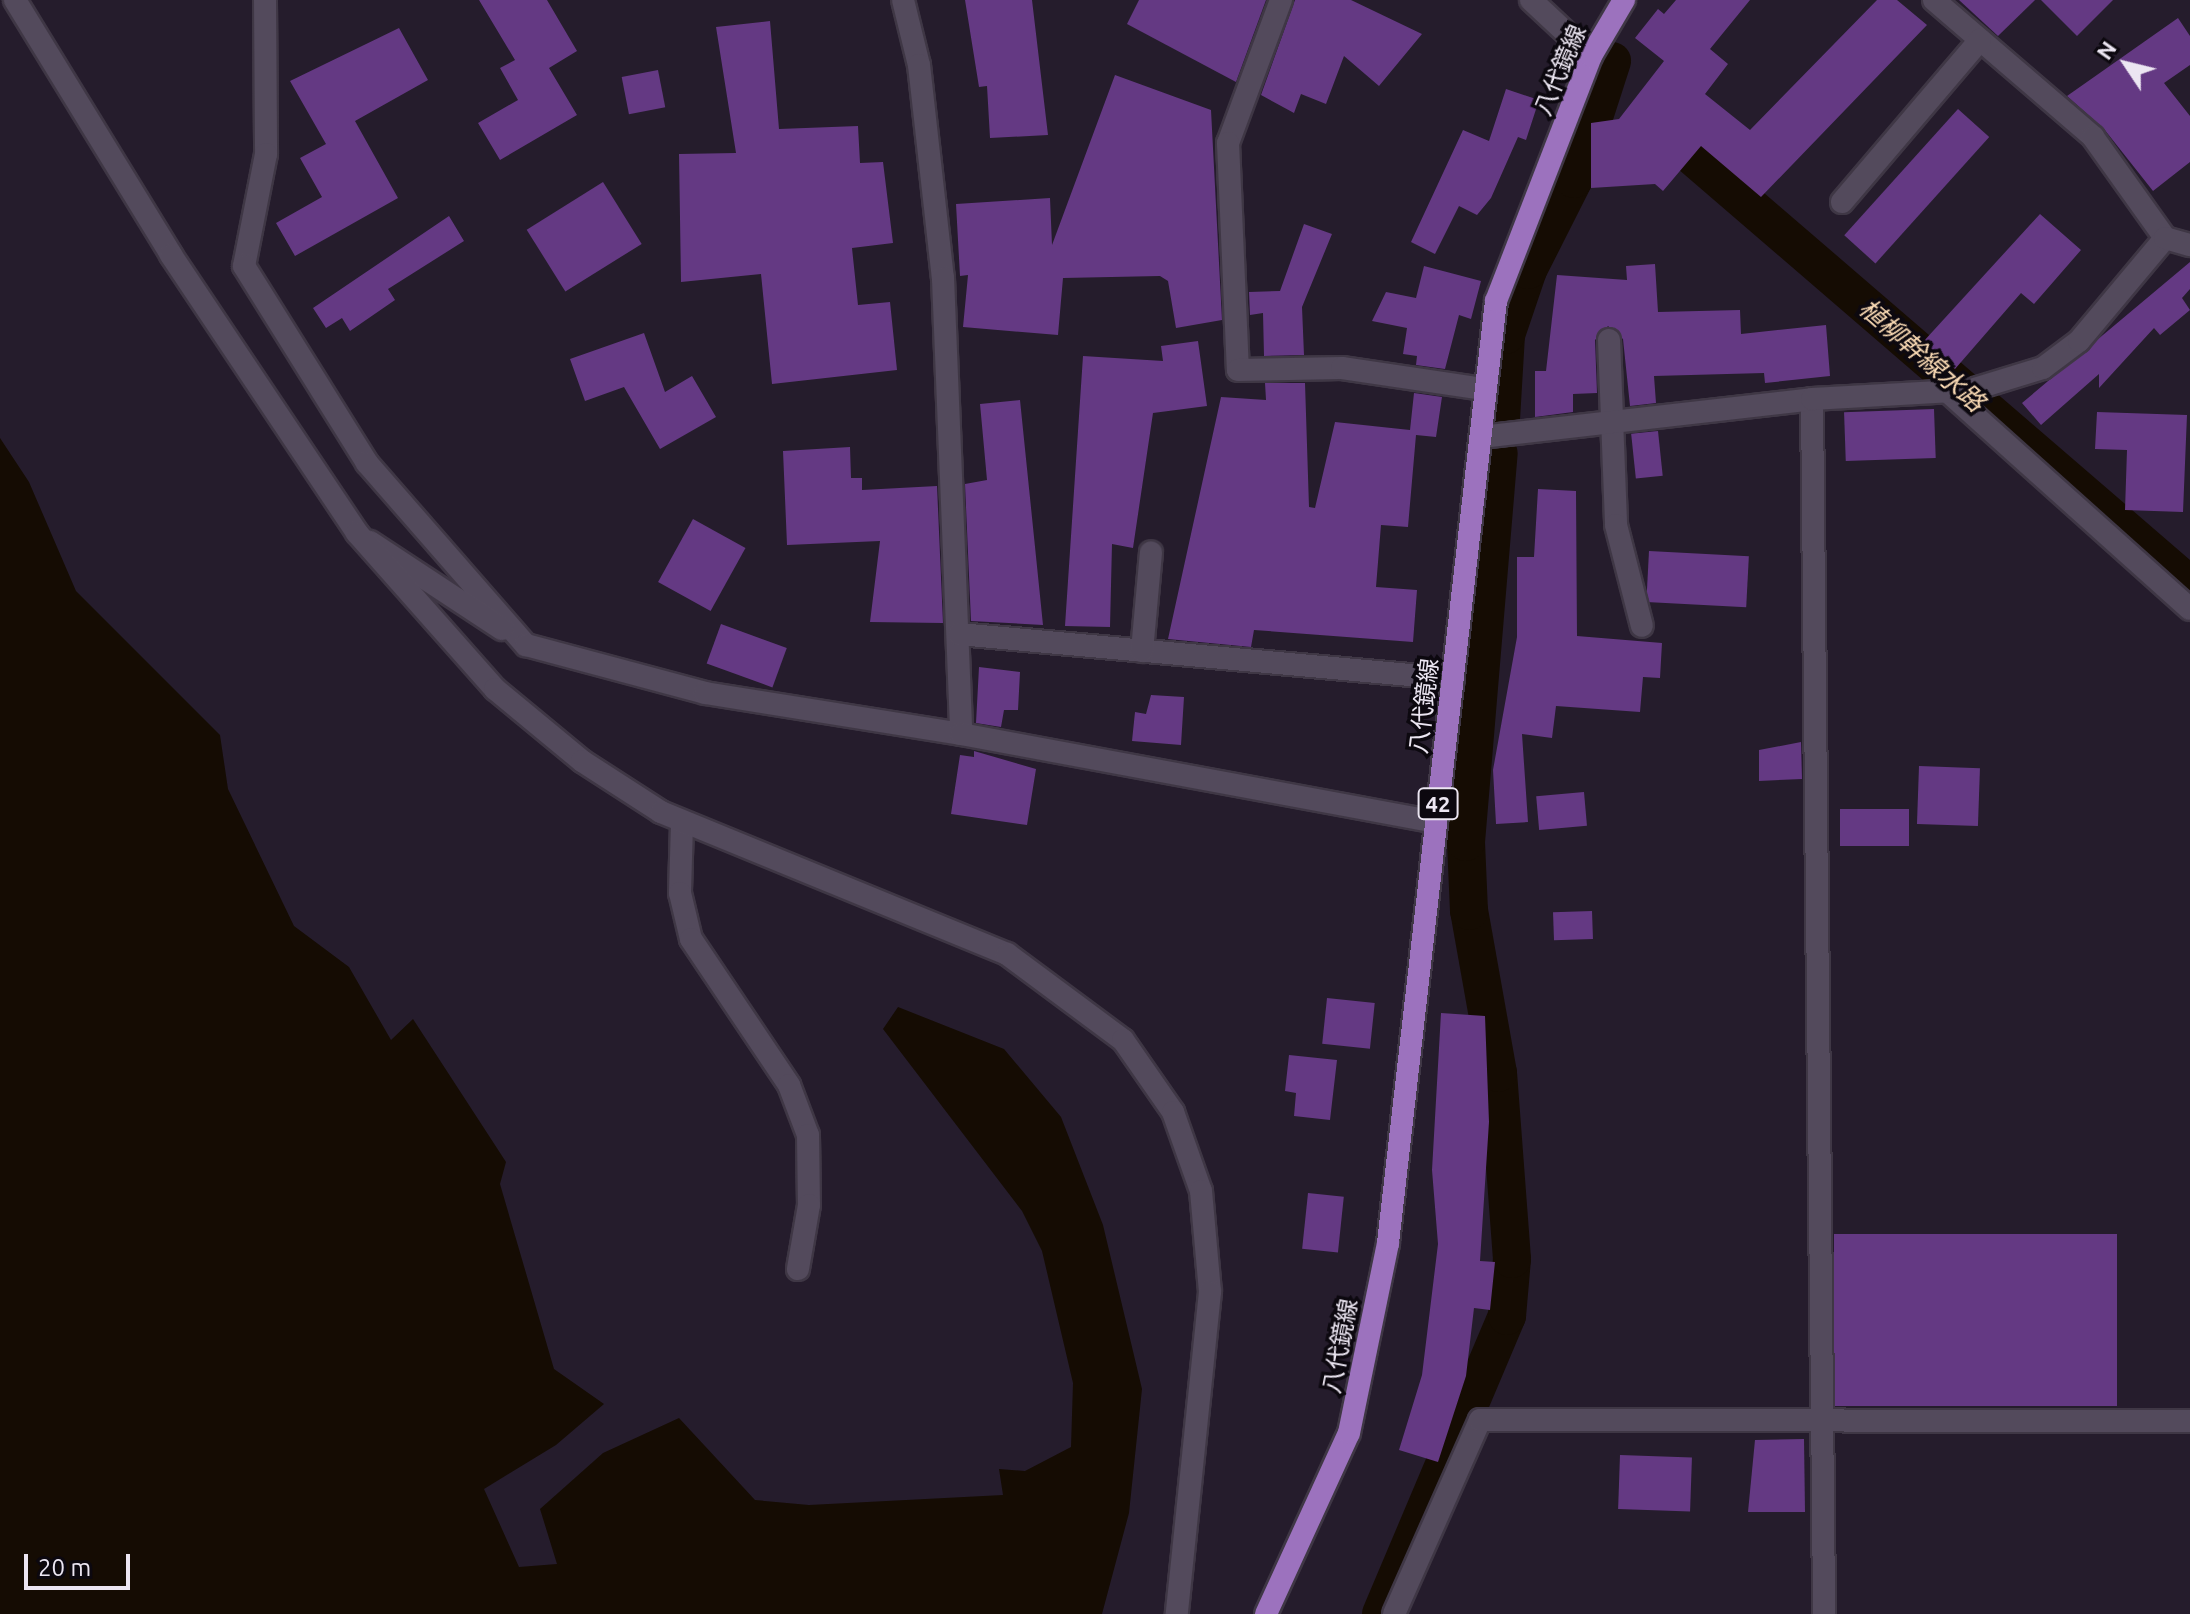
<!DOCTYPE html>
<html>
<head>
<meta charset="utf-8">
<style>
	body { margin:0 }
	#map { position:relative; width:2190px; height:1614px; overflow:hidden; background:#251c2c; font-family:Ubuntu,"Noto Sans JP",sans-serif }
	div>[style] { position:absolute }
	.water>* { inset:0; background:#150c03 }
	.canal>* { height:38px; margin:-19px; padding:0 19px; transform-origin:19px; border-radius:19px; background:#150c03 }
	.building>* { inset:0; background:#643983; transform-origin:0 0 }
	.roads { filter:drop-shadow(2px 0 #3f3745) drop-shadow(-2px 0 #3f3745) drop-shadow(0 2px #3f3745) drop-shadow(0 -2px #3f3745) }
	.minor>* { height:22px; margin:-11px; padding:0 11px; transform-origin:11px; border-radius:11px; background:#534a5c }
	.tertiary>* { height:22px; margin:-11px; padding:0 11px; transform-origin:11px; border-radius:11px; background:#534a5c }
	.primary>* { height:22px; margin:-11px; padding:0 11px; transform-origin:11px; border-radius:11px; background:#9c72be }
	span { translate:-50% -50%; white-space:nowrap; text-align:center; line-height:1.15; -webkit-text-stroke:7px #0c080f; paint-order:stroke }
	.shield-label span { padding:2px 6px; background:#0c080f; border:2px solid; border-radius:6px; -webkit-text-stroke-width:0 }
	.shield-label { font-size:22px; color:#ece6f2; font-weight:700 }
	.street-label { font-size:24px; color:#ece6f2 }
	.water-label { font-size:26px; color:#fbdbb5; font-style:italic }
	.north { position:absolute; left:2086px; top:24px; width:80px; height:80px; -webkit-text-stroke:6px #0c080f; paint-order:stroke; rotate:305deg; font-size:22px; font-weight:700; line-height:32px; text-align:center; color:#ece6f2 }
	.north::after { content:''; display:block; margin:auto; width:28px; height:36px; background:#ece6f2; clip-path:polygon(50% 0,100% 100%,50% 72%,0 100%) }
	.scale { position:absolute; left:24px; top:1554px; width:106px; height:36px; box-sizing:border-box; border:4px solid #ece6f2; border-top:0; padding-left:10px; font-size:24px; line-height:28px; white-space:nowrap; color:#ece6f2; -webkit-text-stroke:6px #0c080f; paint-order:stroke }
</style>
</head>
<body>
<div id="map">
	<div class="water">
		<div style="clip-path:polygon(0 438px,29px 482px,76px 591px,220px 735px,228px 789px,294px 926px,349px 967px,391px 1040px,413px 1019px,506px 1162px,500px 1184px,554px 1369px,604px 1404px,556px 1445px,484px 1489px,519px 1567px,557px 1564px,540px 1509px,603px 1453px,679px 1418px,755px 1500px,809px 1505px,1003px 1495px,999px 1469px,1025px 1471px,1071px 1447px,1073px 1383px,1042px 1251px,1022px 1211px,883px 1029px,898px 1007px,1004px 1049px,1061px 1117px,1103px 1225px,1142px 1389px,1129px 1513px,1102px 1614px,0 1614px)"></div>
	</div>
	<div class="canal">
		<div style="left:1655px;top:124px;width:706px;rotate:40.75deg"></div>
		<div style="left:1501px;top:419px;width:84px;rotate:-86.6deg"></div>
		<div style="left:1506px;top:335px;width:69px;rotate:-71.3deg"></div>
		<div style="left:1528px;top:270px;width:102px;rotate:-63.2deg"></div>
		<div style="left:1574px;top:179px;width:124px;rotate:-72.1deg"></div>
		<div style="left:1381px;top:1614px;width:324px;rotate:-67.1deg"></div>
		<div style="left:1507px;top:1316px;width:57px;rotate:-85deg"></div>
		<div style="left:1512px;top:1259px;width:187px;rotate:-94.3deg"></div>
		<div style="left:1498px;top:1073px;width:165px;rotate:-100.1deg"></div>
		<div style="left:1469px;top:911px;width:69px;rotate:-92.5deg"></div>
		<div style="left:1466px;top:842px;width:390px;rotate:-85.2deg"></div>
	</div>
	<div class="building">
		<div style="clip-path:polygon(479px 0,547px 0,577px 51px,549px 68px,577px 115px,500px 160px,478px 123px,518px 100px,500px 68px,515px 60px)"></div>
		<div style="clip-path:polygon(965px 0,1032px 0,1048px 135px,990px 138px,987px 86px,979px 87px)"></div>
		<div style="clip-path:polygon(1139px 0,1266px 0,1236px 82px,1127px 24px)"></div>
		<div style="clip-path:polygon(1295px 0,1351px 0,1422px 34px,1379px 86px,1344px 56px,1326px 104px,1301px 94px,1294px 113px,1261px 95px)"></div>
		<div style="clip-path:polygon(1676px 0,1750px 0,1710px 49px,1728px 64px,1705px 94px,1750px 130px,1877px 0,1897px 0,1927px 25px,1761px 197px,1701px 146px,1663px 191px,1655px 184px,1591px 188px,1591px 123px,1619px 119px,1664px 61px,1635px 38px,1658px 9px,1664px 14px)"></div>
		<div style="clip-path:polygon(1959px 0,2035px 0,1998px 36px)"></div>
		<div style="clip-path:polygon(2041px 0,2113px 0,2077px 36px)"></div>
		<div style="clip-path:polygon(2178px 18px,2190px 36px,2190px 65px,2164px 83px,2190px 116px,2190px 162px,2153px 191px,2104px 129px,2067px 96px)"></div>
		<div style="clip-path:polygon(770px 21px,779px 129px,858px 126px,860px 163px,883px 162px,893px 243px,852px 248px,858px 305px,890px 302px,897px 370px,772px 384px,761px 274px,681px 282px,679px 154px,736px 153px,716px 27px)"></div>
		<div style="clip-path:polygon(399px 28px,428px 80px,355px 121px,398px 198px,295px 256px,276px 223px,322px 197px,300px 158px,326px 144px,290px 81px)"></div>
		<div style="left:658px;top:70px;width:38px;height:37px;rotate:79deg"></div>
		<div style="clip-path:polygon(1115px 75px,1211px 110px,1222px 320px,1176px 328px,1168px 281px,1160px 276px,1063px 278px,1058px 335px,963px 327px,968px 275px,960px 276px,956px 204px,1050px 198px,1052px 245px)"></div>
		<div style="clip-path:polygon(1506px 89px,1539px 100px,1526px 140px,1518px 137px,1491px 198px,1477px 215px,1459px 206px,1435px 254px,1411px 242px,1463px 130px,1489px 141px)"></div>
		<div style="left:1958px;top:109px;width:42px;height:170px;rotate:42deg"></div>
		<div style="left:603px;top:182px;width:73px;height:90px;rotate:58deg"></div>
		<div style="clip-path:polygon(2040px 214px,2081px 250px,2034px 304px,2021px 293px,1955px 369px,1923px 342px)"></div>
		<div style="clip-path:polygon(449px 216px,464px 241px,388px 289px,395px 300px,350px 331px,342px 318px,326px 328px,313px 308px)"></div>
		<div style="clip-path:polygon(1304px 224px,1332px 234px,1302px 307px,1304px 355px,1264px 356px,1263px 313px,1250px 315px,1249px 292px,1280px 291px)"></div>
		<div style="clip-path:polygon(2190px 262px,2190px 289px,2182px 298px,2190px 310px,2160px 335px,2154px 328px,2099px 388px,2099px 374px,2041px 425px,2022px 403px)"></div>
		<div style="clip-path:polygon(1655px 264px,1658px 312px,1740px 310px,1741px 334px,1826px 325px,1830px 376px,1765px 383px,1764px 373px,1654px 376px,1656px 403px,1630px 406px,1623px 339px,1608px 326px,1595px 340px,1597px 393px,1573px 394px,1573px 412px,1535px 417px,1535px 371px,1546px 371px,1557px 275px,1627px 280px,1626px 266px)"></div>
		<div style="clip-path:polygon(1424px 266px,1481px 281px,1471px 319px,1459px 315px,1445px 369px,1416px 365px,1417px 356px,1403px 354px,1407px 328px,1372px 321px,1386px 292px,1416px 298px)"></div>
		<div style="clip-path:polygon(644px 333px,665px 392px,692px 376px,716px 417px,660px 449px,624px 387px,585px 401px,570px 359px)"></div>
		<div style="clip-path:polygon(1198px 341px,1207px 406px,1153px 413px,1133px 548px,1112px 544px,1110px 627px,1065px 626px,1083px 356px,1163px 361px,1161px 346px)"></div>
		<div style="clip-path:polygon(1265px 383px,1305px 383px,1309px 507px,1315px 508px,1335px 422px,1410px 430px,1414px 393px,1442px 397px,1436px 437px,1416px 435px,1408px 527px,1381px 525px,1376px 587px,1417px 590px,1413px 642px,1254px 630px,1251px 647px,1168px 639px,1221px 397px,1266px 400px)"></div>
		<div style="clip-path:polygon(1020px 400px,1043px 625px,971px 621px,965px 484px,987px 480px,980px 404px)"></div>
		<div style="left:1934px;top:409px;width:49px;height:90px;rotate:88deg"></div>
		<div style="clip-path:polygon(2097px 412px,2187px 415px,2183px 512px,2125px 510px,2127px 450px,2095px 449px)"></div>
		<div style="left:1658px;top:431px;width:45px;height:27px;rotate:84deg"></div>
		<div style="clip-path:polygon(850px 447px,851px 478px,862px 478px,862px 490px,937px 486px,943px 623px,870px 622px,880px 541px,787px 545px,783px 451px)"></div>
		<div style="clip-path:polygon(1538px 489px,1576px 491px,1577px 636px,1662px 643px,1660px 678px,1643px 677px,1640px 712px,1556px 706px,1552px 738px,1522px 734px,1528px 822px,1496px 824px,1493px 770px,1517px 637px,1517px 557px,1534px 557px)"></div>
		<div style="left:693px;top:519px;width:60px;height:72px;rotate:29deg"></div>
		<div style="left:1649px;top:551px;width:100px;height:51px;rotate:3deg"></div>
		<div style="left:721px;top:624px;width:70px;height:42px;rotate:20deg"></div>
		<div style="clip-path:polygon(979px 667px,1020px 672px,1018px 710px,1004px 710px,1001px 727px,976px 723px)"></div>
		<div style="clip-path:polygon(1151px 695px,1184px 697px,1181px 745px,1132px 741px,1135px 712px,1146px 714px)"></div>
		<div style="clip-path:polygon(1801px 742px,1802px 779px,1759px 781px,1759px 750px)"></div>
		<div style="clip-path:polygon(974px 751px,1036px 769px,1027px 825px,951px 814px,960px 755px,974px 757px)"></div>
		<div style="left:1919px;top:766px;width:61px;height:58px;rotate:2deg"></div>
		<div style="left:1584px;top:792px;width:34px;height:48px;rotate:85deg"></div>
		<div style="left:1840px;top:809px;width:69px;height:37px"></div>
		<div style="left:1592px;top:911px;width:28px;height:39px;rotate:88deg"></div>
		<div style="left:1327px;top:998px;width:48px;height:46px;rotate:6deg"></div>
		<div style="clip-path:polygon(1441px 1013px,1485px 1016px,1489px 1122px,1480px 1261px,1495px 1262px,1490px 1310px,1474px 1308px,1466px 1376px,1438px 1462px,1399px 1450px,1422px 1375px,1438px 1244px,1432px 1170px)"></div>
		<div style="clip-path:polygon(1289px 1055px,1337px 1060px,1330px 1120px,1294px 1116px,1296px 1093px,1285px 1091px)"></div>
		<div style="left:1308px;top:1193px;width:36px;height:56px;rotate:6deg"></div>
		<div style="left:1834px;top:1234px;width:283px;height:172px"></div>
		<div style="clip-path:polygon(1804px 1439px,1805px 1512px,1748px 1512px,1755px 1440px)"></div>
		<div style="left:1620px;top:1455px;width:72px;height:54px;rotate:2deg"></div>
	</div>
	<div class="roads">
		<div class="minor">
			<div style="left:265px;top:0;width:154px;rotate:89.6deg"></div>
			<div style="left:266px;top:154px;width:114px;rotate:101.1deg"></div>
			<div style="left:244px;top:266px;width:232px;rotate:58deg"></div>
			<div style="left:367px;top:463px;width:242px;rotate:48.9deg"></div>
			<div style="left:526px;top:645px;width:185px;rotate:15deg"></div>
			<div style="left:705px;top:693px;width:259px;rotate:9.1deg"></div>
			<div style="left:903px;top:0;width:67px;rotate:76.2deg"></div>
			<div style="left:919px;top:65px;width:214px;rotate:83.6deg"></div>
			<div style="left:943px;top:278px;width:456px;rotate:87.7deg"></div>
			<div style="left:961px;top:734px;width:483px;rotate:10.5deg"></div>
			<div style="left:1281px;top:0;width:153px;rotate:110.3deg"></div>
			<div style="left:1228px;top:143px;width:227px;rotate:87.5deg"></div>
			<div style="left:1238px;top:370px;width:104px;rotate:-1.1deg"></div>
			<div style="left:1342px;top:368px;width:142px;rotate:8.5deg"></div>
			<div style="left:1531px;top:0;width:82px;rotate:43deg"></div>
			<div style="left:1934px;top:0;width:210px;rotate:40.7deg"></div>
			<div style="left:2093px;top:137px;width:124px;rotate:54.5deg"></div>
			<div style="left:1842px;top:202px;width:213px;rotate:-49.6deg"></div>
			<div style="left:1609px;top:340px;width:185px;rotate:87.8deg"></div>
			<div style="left:1616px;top:525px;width:104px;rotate:75.6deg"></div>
			<div style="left:1947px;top:391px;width:326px;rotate:41.9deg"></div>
			<div style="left:1812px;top:399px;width:1215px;rotate:89.43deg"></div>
			<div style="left:1481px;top:437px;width:333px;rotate:-6.5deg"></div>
			<div style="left:1812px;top:399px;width:159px;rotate:-3.2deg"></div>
			<div style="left:1971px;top:390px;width:75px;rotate:-17deg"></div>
			<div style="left:2043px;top:368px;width:45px;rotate:-36.9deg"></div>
			<div style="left:2079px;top:341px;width:134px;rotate:-50.1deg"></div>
			<div style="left:2165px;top:238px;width:26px;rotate:16deg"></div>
			<div style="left:370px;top:542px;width:158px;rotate:33.4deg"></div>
			<div style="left:959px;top:634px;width:496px;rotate:5.2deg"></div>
			<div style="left:1142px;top:651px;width:99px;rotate:-84.8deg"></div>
			<div style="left:682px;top:824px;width:69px;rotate:91.7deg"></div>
			<div style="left:680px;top:893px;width:47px;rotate:76.6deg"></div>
			<div style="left:691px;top:939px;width:176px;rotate:56.1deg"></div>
			<div style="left:789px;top:1085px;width:53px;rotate:69.2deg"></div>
			<div style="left:808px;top:1135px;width:70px;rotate:89.2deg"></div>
			<div style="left:809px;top:1205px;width:65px;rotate:99.8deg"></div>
			<div style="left:1394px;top:1614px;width:212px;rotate:-66.1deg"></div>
			<div style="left:1480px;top:1420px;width:710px;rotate:0.08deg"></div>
		</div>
		<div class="tertiary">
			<div style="left:15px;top:0;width:299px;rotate:58.5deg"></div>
			<div style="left:171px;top:255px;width:334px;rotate:56.2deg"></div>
			<div style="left:357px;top:533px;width:208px;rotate:48.5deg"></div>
			<div style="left:495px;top:689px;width:113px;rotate:39.6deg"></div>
			<div style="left:582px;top:761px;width:94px;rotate:32.8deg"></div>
			<div style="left:661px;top:812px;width:374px;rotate:22.3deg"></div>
			<div style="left:1007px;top:954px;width:144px;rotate:36.6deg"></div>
			<div style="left:1123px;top:1040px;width:88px;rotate:55.2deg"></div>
			<div style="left:1173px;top:1112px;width:84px;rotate:70.5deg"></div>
			<div style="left:1201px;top:1191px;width:101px;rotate:84.9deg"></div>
			<div style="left:1210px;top:1292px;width:324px;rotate:95.9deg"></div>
		</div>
		<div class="primary">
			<div style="left:1266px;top:1614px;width:199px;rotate:-65.4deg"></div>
			<div style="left:1349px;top:1433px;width:194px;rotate:-78.4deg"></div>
			<div style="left:1388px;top:1243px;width:948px;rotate:-83.46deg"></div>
			<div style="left:1496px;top:301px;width:263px;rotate:-68.8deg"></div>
			<div style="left:1591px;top:56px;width:65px;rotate:-59.5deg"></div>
		</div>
	</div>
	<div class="shield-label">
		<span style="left:1438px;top:804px">42</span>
	</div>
	<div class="street-label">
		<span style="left:1560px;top:70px;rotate:-67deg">八代鏡線</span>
		<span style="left:1424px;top:706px;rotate:-83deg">八代鏡線</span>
		<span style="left:1340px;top:1346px;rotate:-79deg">八代鏡線</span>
	</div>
	<div class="water-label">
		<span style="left:1922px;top:355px;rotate:41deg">植柳幹線水路</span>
	</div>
	<div class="north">N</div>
	<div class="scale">20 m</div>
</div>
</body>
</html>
